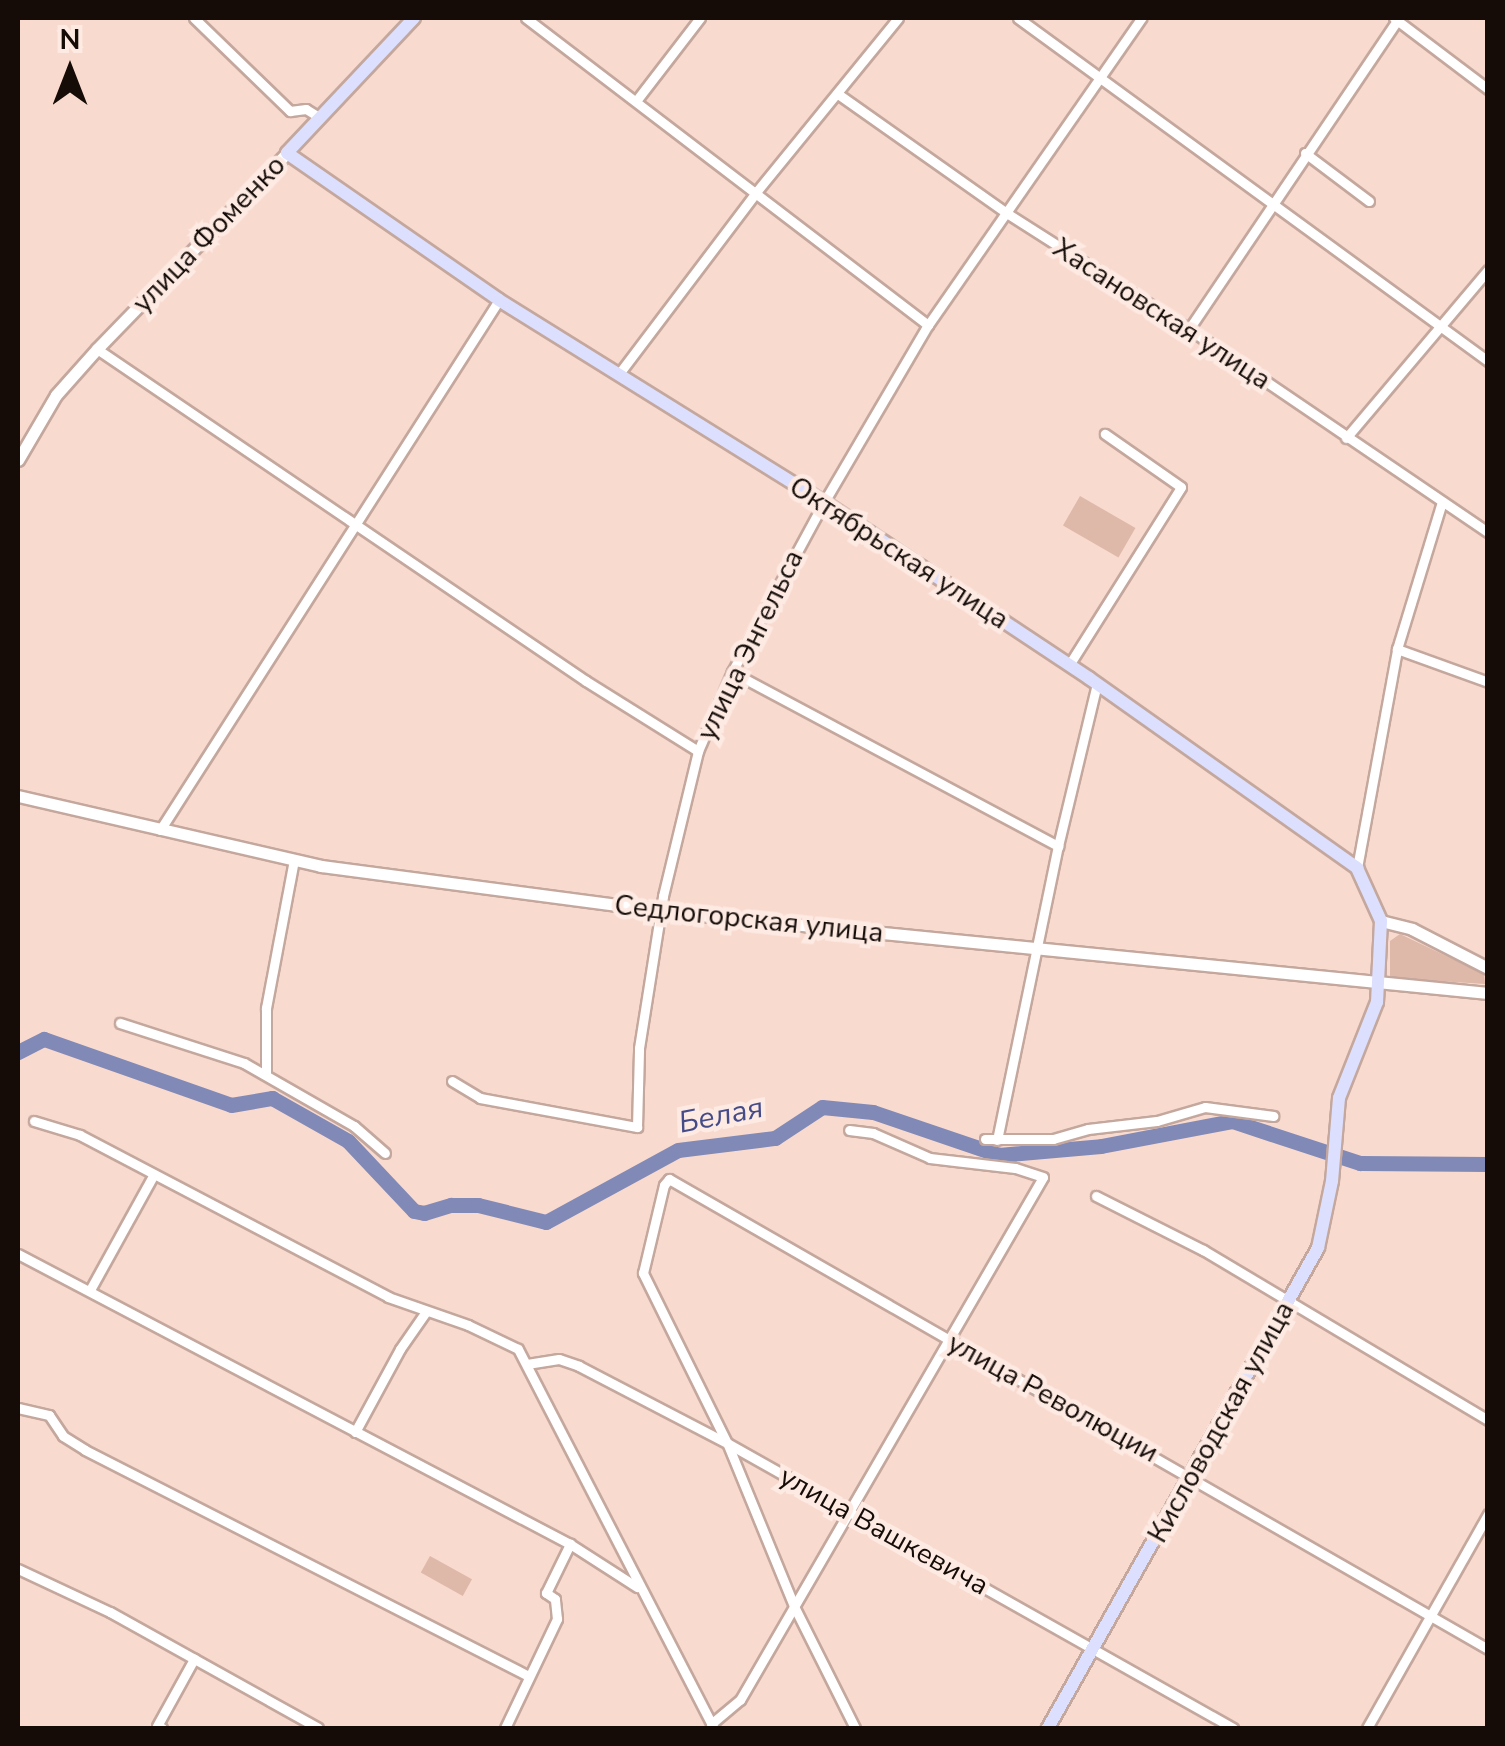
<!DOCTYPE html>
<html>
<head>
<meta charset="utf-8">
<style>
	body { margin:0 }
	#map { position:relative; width:1505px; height:1746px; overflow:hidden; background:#f9dacf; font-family:"Nunito Sans",sans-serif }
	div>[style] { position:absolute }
	.green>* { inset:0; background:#deb8a9; transform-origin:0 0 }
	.river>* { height:15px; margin:-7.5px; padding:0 7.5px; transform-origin:7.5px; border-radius:7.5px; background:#8189b7 }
	.roads { filter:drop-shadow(2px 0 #c4a79d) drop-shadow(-2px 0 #c4a79d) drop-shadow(0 2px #c4a79d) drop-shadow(0 -2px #c4a79d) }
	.minor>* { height:9px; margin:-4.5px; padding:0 4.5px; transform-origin:4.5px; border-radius:4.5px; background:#fff }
	.tertiary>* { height:11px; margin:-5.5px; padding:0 5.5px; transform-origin:5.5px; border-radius:5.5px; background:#fff }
	.secondary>* { height:12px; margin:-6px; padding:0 6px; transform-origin:6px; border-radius:6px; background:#dce0fe }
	span { translate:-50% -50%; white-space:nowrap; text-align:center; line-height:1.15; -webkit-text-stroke:9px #fdeae3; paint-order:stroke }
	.street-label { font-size:28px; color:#150c08 }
	.water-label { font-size:30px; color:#444b88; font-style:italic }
	.frame { position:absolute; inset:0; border:20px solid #150c08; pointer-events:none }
	.north { position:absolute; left:20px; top:20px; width:100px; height:100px; -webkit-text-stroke:8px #fdeae3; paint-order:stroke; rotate:0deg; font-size:28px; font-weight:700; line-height:40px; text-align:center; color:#150c08 }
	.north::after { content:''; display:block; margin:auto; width:35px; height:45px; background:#150c08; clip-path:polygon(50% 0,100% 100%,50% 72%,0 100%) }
</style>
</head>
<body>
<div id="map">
	<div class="green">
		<div style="left:1080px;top:496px;width:64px;height:34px;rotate:30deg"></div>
		<div style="clip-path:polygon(1400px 934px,1484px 974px,1485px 984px,1390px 978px,1390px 941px)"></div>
		<div style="left:430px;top:1556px;width:48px;height:19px;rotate:29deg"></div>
	</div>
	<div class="river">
		<div style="left:18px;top:1052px;width:29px;rotate:-27deg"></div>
		<div style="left:44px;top:1039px;width:198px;rotate:19.4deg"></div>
		<div style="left:231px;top:1105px;width:42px;rotate:-9.7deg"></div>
		<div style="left:272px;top:1098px;width:87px;rotate:29.5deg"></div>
		<div style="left:348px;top:1141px;width:96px;rotate:46.7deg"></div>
		<div style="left:414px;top:1211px;width:10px;rotate:11deg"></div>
		<div style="left:424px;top:1213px;width:28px;rotate:-17deg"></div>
		<div style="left:451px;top:1205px;width:27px"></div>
		<div style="left:478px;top:1205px;width:70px;rotate:14deg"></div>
		<div style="left:546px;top:1222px;width:150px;rotate:-28.6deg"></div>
		<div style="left:678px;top:1150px;width:98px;rotate:-7.1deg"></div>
		<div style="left:775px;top:1138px;width:56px;rotate:-33.4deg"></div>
		<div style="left:822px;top:1107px;width:51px;rotate:5.6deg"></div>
		<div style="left:873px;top:1112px;width:133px;rotate:18.8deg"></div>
		<div style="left:999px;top:1155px;width:102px;rotate:-5deg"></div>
		<div style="left:1101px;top:1146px;width:133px;rotate:-10.8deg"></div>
		<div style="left:1232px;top:1121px;width:135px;rotate:18.2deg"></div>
		<div style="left:1360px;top:1163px;width:128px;rotate:0.4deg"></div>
	</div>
	<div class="roads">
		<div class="minor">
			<div style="left:194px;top:18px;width:134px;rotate:44.1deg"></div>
			<div style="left:290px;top:111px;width:16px;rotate:-7deg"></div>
			<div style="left:306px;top:109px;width:15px;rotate:32deg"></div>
			<div style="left:526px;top:18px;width:506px;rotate:37.37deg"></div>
			<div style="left:1018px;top:18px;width:582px;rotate:36.12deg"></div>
			<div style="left:1394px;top:18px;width:118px;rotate:37.1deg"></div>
			<div style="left:838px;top:94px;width:204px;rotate:35.2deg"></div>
			<div style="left:1005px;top:212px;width:218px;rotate:32.5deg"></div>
			<div style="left:1189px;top:329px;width:361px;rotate:34.2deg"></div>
			<div style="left:636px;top:101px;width:105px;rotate:-52.4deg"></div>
			<div style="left:1305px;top:153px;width:80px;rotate:36.9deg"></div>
			<div style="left:1189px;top:329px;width:375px;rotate:-56deg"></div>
			<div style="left:97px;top:349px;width:591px;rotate:34.17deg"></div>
			<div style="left:586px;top:681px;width:132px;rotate:32deg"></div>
			<div style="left:618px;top:375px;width:231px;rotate:-52.9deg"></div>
			<div style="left:757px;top:191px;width:223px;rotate:-50.8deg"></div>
			<div style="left:1346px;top:438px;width:220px;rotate:-49.8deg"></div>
			<div style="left:1397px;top:649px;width:97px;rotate:19.9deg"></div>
			<div style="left:1069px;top:665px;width:210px;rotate:-57.8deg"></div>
			<div style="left:1181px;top:487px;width:93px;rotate:-145.1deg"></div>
			<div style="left:732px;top:672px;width:370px;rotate:28.1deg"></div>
			<div style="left:160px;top:830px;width:629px;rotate:-57.4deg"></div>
			<div style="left:1357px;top:868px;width:223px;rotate:-79.6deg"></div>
			<div style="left:1397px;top:649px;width:154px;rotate:-73deg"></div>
			<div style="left:120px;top:1023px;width:130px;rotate:17.9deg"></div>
			<div style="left:244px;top:1063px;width:127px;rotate:29.8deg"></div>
			<div style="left:354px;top:1126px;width:41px;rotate:41.1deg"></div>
			<div style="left:266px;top:1075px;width:67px;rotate:-90deg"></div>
			<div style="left:266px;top:1008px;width:151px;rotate:-79.3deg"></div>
			<div style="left:452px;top:1081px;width:33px;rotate:31deg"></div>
			<div style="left:480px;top:1098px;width:160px;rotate:10.5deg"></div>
			<div style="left:637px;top:1127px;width:79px;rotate:-88.5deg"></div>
			<div style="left:639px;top:1048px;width:154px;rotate:-81deg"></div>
			<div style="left:663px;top:896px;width:149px;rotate:-76.4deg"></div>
			<div style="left:698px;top:751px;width:86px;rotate:-66.7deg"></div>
			<div style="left:732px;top:672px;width:193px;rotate:-61.6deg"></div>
			<div style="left:824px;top:502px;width:205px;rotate:-59.6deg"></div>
			<div style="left:928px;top:325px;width:374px;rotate:-55.2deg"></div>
			<div style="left:34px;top:1121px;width:48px;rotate:16.9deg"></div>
			<div style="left:80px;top:1135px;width:348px;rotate:27.7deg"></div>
			<div style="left:388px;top:1297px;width:85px;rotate:19.3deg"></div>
			<div style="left:468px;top:1325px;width:55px;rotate:25.6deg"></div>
			<div style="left:518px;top:1349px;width:427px;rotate:62.7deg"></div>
			<div style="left:985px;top:1139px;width:68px"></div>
			<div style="left:1053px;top:1139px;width:36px;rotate:-16deg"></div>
			<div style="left:1088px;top:1129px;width:69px;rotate:-6.6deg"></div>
			<div style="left:1157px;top:1121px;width:50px;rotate:-16.3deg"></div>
			<div style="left:1205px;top:1107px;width:69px;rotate:7.5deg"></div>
			<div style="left:997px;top:1140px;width:300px;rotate:-78.3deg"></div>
			<div style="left:1058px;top:846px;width:167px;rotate:-76.5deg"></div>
			<div style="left:1096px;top:1196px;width:120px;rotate:26.8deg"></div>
			<div style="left:1203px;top:1250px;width:332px;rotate:30.8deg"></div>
			<div style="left:18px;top:1254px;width:624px;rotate:27.72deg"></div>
			<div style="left:570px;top:1544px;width:80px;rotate:32.7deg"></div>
			<div style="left:90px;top:1290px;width:132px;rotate:-61.1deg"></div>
			<div style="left:527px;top:1364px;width:32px;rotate:-9deg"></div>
			<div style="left:559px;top:1359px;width:21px;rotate:19deg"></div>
			<div style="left:579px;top:1366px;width:167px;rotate:27.5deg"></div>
			<div style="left:727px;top:1443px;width:581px;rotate:29.39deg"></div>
			<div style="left:18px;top:1408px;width:32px;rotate:13deg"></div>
			<div style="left:49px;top:1415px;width:25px;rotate:56deg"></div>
			<div style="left:63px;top:1436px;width:26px;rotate:32deg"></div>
			<div style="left:85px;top:1450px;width:496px;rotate:27deg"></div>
			<div style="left:355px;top:1432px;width:94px;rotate:-61.5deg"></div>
			<div style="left:400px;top:1349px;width:44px;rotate:-55.2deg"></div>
			<div style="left:18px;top:1569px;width:102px;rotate:25.1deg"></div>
			<div style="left:110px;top:1612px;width:238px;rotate:29.1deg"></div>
			<div style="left:711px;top:1724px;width:38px;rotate:-40deg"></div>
			<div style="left:740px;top:1700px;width:604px;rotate:-59.91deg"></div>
			<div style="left:1043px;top:1177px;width:29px;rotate:-162deg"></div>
			<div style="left:1015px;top:1168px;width:86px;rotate:-173.3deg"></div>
			<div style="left:930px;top:1158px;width:62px;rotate:-156.3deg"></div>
			<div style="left:873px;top:1133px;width:24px;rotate:-173deg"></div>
			<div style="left:162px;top:1728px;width:5px;rotate:-158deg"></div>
			<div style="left:157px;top:1726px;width:77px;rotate:-61.1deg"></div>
			<div style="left:505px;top:1728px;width:121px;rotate:-64.5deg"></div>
			<div style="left:557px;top:1619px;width:20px;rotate:-96deg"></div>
			<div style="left:555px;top:1599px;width:11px;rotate:-146deg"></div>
			<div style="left:546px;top:1593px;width:55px;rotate:-63.9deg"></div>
			<div style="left:855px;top:1728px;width:136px;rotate:-116.6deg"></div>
			<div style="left:794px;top:1606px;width:176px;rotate:-112.3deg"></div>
			<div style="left:727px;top:1443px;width:190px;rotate:-116.3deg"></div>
			<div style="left:643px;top:1273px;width:90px;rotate:-76.6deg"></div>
			<div style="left:664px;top:1185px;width:8px;rotate:-50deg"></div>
			<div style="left:669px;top:1179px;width:944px;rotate:29.85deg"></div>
			<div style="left:1367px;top:1728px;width:246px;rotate:-60.5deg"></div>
		</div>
		<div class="tertiary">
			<div style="left:18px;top:460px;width:75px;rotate:-59.7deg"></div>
			<div style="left:56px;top:395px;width:62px;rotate:-48.3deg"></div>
			<div style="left:97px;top:349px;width:273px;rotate:-45.9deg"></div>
			<div style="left:18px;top:796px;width:311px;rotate:13deg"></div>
			<div style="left:321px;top:866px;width:343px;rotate:7.5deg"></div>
			<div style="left:661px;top:911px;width:831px;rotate:5.66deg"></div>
			<div style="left:1381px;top:921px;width:32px;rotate:14deg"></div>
			<div style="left:1412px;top:929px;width:85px;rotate:27.2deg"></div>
		</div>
		<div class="secondary">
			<div style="left:414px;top:18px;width:185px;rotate:133.3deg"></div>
			<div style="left:287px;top:153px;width:258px;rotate:34.7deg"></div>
			<div style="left:499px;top:300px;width:383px;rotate:31.9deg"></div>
			<div style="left:824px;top:502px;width:318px;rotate:33.6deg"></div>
			<div style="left:1089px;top:678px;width:329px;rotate:35.3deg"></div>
			<div style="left:1357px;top:868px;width:58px;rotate:65.6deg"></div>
			<div style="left:1381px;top:921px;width:81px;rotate:92.8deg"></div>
			<div style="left:1377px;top:1002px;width:103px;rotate:111.6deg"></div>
			<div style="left:1339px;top:1098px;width:83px;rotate:94.8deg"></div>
			<div style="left:1332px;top:1181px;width:68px;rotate:101.8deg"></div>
			<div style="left:1318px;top:1248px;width:551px;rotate:119.36deg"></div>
		</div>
	</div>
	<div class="street-label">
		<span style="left:209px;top:234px;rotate:-46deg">улица Фоменко</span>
		<span style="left:1162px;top:314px;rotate:33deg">Хасановская улица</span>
		<span style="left:899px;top:553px;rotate:33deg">Октябрьская улица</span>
		<span style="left:750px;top:645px;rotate:-64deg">улица Энгельса</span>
		<span style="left:749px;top:919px;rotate:6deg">Седлогорская улица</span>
		<span style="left:1053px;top:1398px;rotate:29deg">улица Революции</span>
		<span style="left:1221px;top:1422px;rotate:-61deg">Кисловодская улица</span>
		<span style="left:884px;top:1531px;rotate:29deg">улица Вашкевича</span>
	</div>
	<div class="water-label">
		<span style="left:721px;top:1116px;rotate:-11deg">Белая</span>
	</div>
	<div class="frame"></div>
	<div class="north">N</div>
</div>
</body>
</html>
